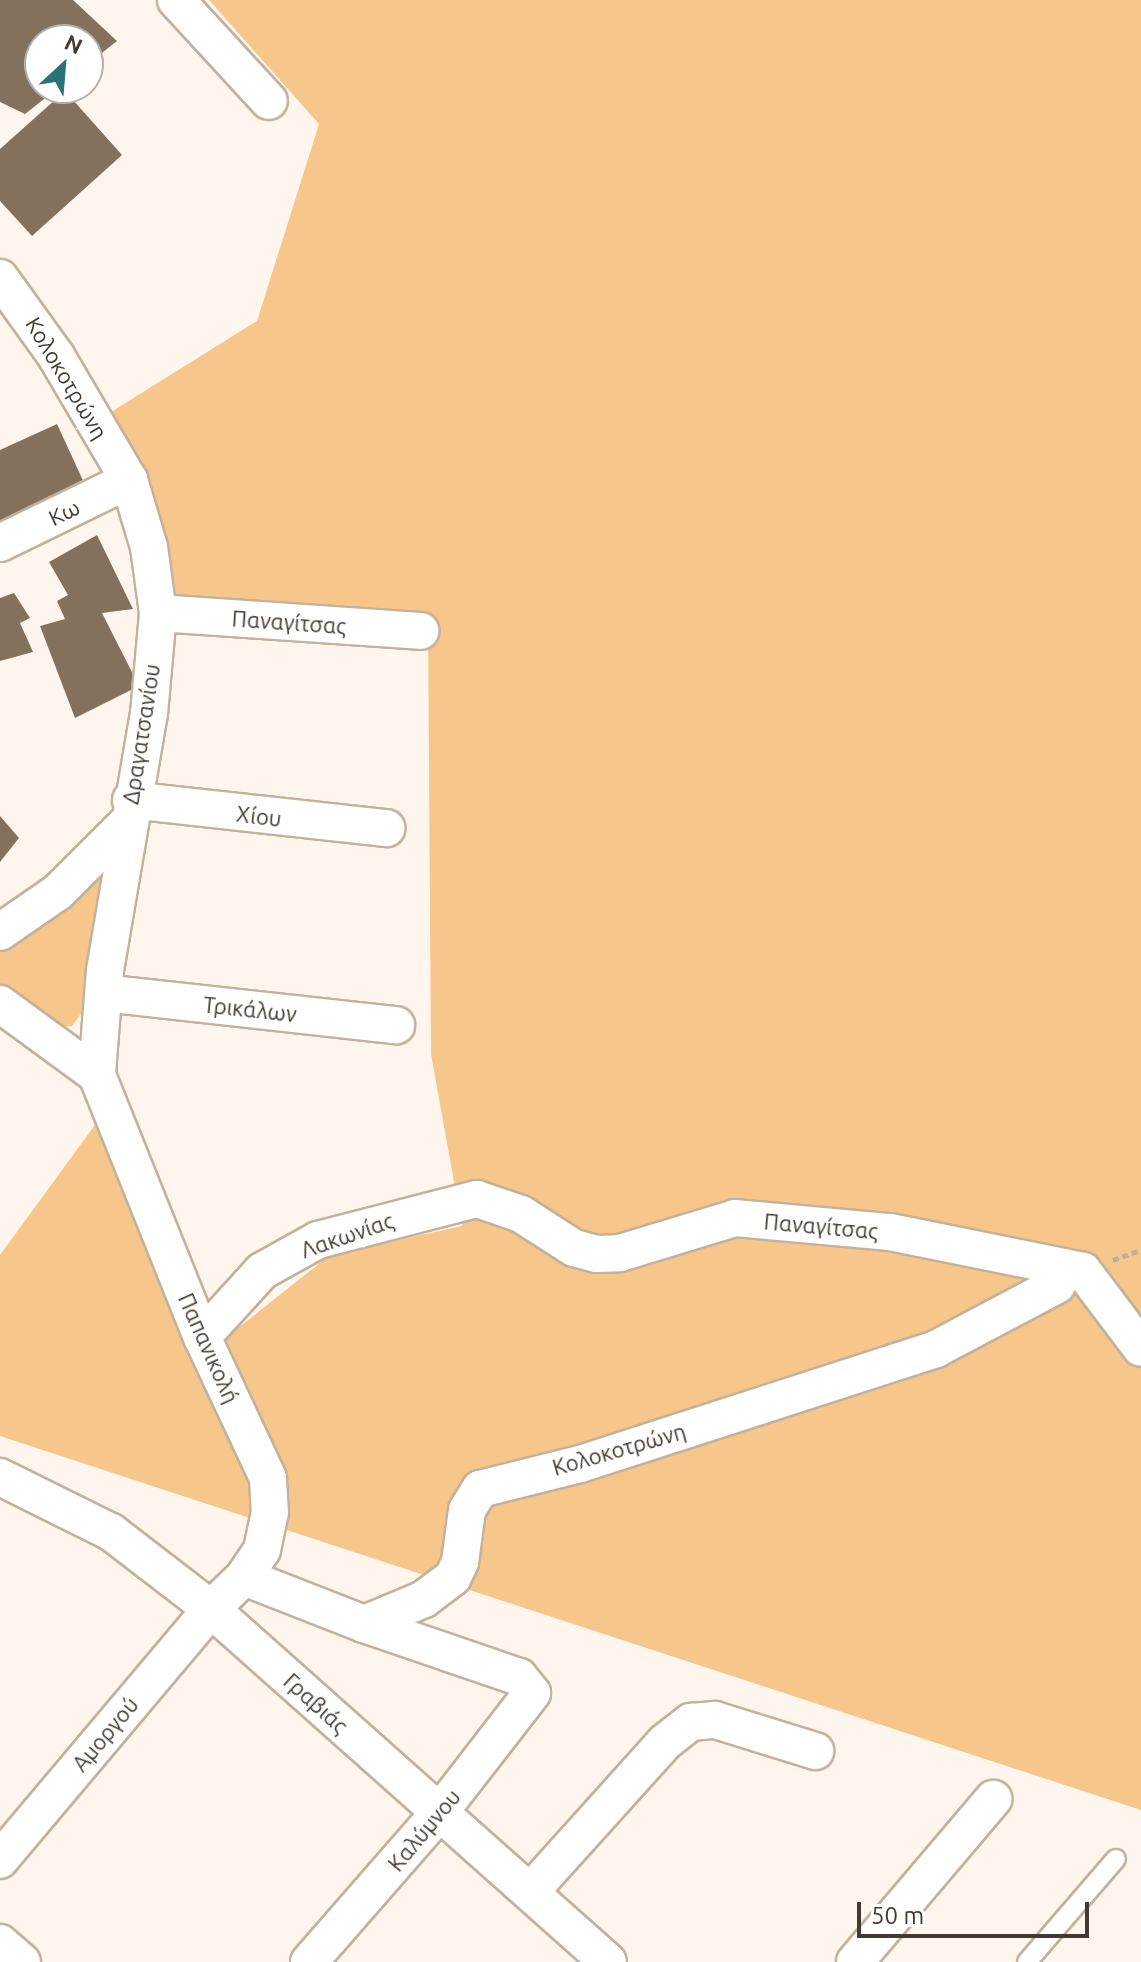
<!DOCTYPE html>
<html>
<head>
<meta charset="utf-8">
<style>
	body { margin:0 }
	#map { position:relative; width:1141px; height:1962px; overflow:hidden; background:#fef6ed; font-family:Ubuntu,sans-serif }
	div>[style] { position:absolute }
	.green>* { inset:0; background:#f7c68a }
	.building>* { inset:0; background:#83715d }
	.path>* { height:5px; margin-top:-2.5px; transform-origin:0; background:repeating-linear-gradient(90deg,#b5aea4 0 6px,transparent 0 10px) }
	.roads { filter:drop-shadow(2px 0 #c3b19a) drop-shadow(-2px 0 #c3b19a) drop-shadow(0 2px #c3b19a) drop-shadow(0 -2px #c3b19a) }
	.service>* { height:18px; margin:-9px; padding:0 9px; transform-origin:9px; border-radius:9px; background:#fff }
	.minor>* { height:36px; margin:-18px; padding:0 18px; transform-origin:18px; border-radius:18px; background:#fff }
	span { translate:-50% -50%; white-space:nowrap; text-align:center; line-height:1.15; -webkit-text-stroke:8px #fff; paint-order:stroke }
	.street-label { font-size:22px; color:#413a30 }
	.north { position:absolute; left:24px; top:24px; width:80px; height:80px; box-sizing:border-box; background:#fff; border:2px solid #b3b0ac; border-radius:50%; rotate:26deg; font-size:22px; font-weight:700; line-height:32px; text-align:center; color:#413a30 }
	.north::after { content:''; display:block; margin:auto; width:28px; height:36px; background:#297377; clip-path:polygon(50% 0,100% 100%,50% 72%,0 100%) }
	.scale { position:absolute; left:857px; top:1902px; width:232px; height:36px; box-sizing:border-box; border:4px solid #413a30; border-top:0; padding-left:10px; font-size:24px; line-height:28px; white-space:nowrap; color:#413a30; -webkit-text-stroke:6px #fff; paint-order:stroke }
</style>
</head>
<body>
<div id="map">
	<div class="green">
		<div style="clip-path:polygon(209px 0,1141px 0,1141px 1810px,0 1436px,0 1255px,100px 1118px,200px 1358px,330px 1255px,462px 1226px,431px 1054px,428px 618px,167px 598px,148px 482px,111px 412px,257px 321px,319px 124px)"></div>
		<div style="clip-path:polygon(104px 868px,85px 1008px,72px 1026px,57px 1028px,0 988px,0 948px)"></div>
	</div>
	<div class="building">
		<div style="clip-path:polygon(0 0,73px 0,117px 41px,88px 64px,88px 40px,40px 40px,40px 88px,58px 88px,25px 114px,0 102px)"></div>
		<div style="clip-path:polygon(65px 91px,122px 155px,32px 236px,0 201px,0 149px)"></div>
		<div style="clip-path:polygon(57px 424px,86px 487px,0 526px,0 450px)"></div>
		<div style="clip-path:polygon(97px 535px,133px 609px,102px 613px,139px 686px,75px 718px,40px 626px,65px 619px,57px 601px,68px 595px,49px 562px)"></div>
		<div style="clip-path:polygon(14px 593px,30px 618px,20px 623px,33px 652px,0 661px,0 598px)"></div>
		<div style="clip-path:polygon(0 816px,19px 838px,0 862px)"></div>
	</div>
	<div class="path">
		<div style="left:1113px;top:1260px;width:30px;rotate:-20deg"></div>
	</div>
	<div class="roads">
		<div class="service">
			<div style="left:1027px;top:1962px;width:136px;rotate:-49.2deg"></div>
		</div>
		<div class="minor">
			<div style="left:176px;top:0;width:137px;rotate:47.4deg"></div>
			<div style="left:0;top:278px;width:96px;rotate:54.3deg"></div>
			<div style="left:56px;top:356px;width:144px;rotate:59.5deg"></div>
			<div style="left:129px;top:480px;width:70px;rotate:73.4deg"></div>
			<div style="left:149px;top:547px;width:67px;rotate:82.2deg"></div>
			<div style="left:158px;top:613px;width:100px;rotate:95.1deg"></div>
			<div style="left:149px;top:713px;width:261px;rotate:99.7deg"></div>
			<div style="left:105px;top:970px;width:105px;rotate:94.4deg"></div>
			<div style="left:97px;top:1075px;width:282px;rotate:68.2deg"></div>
			<div style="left:202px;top:1337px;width:156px;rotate:64.9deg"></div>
			<div style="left:268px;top:1478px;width:34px;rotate:87deg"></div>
			<div style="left:270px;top:1512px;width:39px;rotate:102deg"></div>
			<div style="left:262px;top:1550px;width:32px;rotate:124deg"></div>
			<div style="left:244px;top:1577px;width:46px;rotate:135.9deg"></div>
			<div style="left:211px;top:1609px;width:328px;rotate:130.1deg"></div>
			<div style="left:0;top:543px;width:144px;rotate:-26deg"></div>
			<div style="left:158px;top:613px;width:263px;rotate:3.9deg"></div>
			<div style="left:131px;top:800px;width:257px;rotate:6.3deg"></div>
			<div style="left:0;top:932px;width:70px;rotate:-34.6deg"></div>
			<div style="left:58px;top:892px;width:96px;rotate:-45deg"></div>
			<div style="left:104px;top:993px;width:294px;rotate:6.3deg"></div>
			<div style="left:0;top:1004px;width:120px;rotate:36.2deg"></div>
			<div style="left:202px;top:1337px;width:89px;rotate:-47.7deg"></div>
			<div style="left:262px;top:1271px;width:64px;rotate:-29deg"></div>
			<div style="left:318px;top:1240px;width:164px;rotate:-14.5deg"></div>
			<div style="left:477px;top:1199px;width:46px;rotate:18.8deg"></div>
			<div style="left:521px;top:1214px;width:63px;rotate:32.7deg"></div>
			<div style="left:574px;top:1248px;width:23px;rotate:15deg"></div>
			<div style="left:596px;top:1254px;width:24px;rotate:-2deg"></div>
			<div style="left:620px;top:1253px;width:120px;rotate:-16.9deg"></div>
			<div style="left:735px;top:1218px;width:156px;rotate:5.2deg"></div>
			<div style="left:890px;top:1232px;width:177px;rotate:11.4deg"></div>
			<div style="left:1064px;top:1267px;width:19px;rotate:12deg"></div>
			<div style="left:1083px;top:1271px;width:96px;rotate:53deg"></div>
			<div style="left:0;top:1477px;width:124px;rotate:26.4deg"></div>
			<div style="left:111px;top:1532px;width:126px;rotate:37.6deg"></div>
			<div style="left:211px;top:1609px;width:531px;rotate:41.64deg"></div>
			<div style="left:244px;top:1577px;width:129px;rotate:21.4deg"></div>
			<div style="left:364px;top:1624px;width:65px;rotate:-22.6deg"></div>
			<div style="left:424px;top:1599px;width:36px;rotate:-37deg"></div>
			<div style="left:453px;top:1577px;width:17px;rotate:-65deg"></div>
			<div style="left:460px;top:1562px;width:52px;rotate:-82.3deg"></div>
			<div style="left:467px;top:1510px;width:25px;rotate:-58deg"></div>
			<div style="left:480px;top:1489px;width:103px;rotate:-14deg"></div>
			<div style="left:580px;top:1464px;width:374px;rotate:-17.9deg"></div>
			<div style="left:936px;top:1349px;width:137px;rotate:-27.9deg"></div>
			<div style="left:530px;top:1892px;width:202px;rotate:-48deg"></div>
			<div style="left:665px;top:1742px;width:33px;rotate:-38deg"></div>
			<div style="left:691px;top:1722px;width:24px;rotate:-5deg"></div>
			<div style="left:715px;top:1720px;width:105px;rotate:17.2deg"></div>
			<div style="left:0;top:1943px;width:29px;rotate:41deg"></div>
			<div style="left:309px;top:1962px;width:198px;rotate:-48.9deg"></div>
			<div style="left:439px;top:1813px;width:152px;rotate:-52.2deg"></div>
			<div style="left:532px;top:1693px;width:21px;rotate:-129deg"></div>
			<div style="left:519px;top:1677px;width:164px;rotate:-161.1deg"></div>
			<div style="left:855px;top:1962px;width:214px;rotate:-49.7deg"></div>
		</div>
	</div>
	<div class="street-label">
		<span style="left:67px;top:378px;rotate:59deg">Κολοκοτρώνη</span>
		<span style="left:64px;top:512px;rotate:-26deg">Κω</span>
		<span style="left:289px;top:622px;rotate:4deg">Παναγίτσας</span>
		<span style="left:141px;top:734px;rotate:-81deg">Δραγατσανίου</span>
		<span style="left:259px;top:816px;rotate:7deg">Χίου</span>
		<span style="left:250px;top:1009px;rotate:6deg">Τρικάλων</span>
		<span style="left:821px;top:1226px;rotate:5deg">Παναγίτσας</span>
		<span style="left:347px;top:1235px;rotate:-19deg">Λακωνίας</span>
		<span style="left:209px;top:1348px;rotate:66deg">Παπανικολή</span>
		<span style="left:619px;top:1449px;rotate:-16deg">Κολοκοτρώνη</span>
		<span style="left:316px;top:1703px;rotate:42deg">Γραβιάς</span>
		<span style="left:105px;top:1734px;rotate:-50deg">Αμοργού</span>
		<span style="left:424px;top:1830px;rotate:-50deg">Καλύμνου</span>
	</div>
	<div class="north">N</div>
	<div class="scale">50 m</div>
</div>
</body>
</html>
